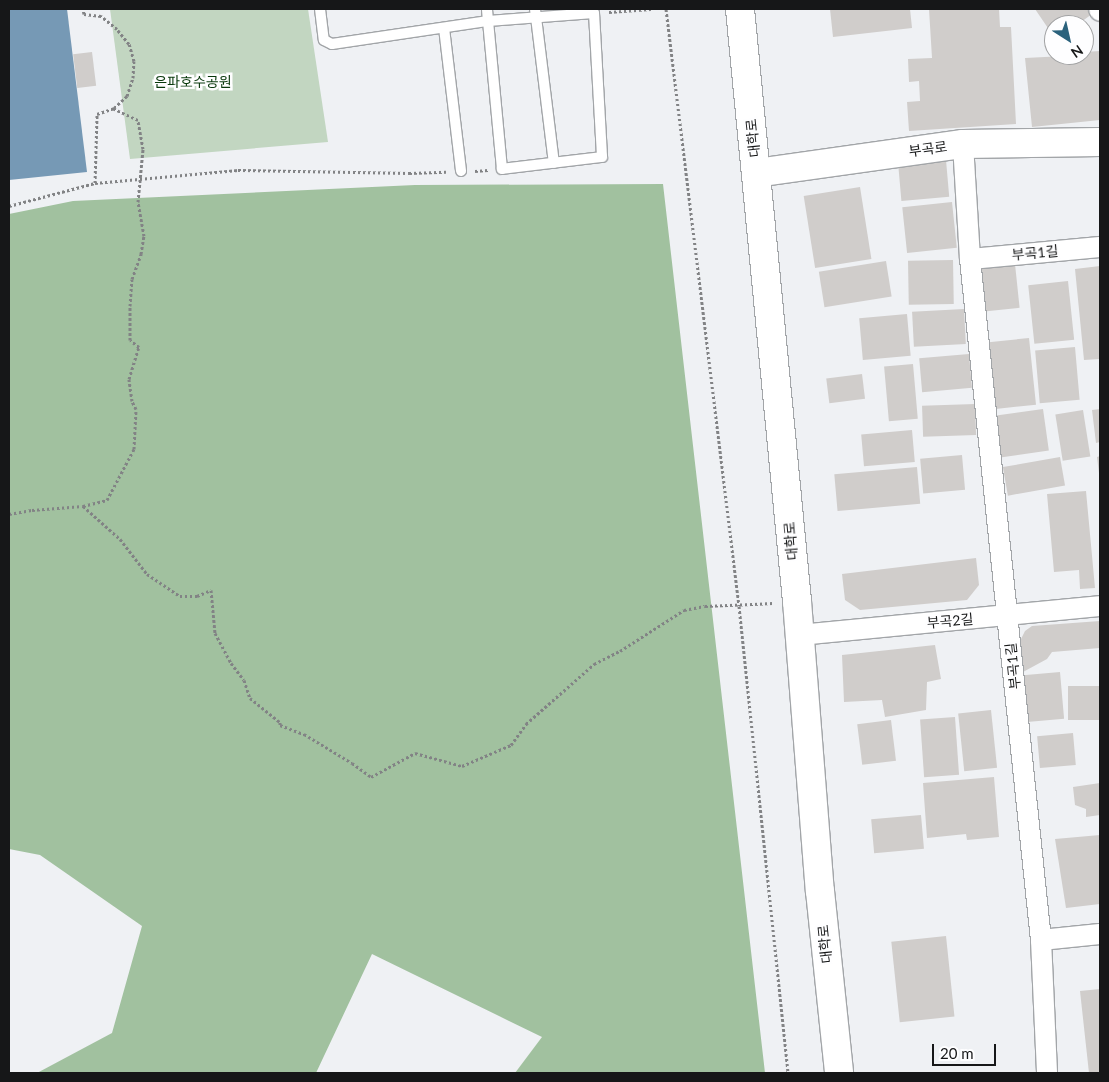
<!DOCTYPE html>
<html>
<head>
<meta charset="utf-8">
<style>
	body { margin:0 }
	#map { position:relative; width:1109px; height:1082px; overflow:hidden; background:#eff1f4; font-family:Lato,"Noto Sans KR",sans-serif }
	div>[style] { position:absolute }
	.green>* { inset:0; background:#c2d6c1 }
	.forest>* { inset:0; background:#a1c19f }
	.water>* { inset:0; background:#7699b5 }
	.building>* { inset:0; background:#d0cdcb; transform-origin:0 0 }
	.path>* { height:3px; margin-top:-1.5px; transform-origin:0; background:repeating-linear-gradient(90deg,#828385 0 2.5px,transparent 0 5px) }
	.roads { filter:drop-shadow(1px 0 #a2a5a8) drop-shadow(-1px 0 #a2a5a8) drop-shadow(0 1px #a2a5a8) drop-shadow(0 -1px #a2a5a8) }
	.lane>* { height:10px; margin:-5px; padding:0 5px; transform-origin:5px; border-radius:5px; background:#fff }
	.street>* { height:20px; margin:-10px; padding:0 10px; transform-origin:10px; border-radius:10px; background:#fff }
	.secondary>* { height:28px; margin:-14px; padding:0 14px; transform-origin:14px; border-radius:14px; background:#fff }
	span { translate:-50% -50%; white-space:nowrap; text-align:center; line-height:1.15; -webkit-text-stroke:5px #fefeff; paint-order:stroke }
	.park-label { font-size:14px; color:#08380b }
	.street-label { font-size:14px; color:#161718 }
	.frame { position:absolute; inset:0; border:10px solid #161718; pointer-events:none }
	.north { position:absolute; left:1044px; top:15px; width:50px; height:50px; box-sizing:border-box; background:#fefeff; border:1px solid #a1a2a3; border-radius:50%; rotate:145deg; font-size:14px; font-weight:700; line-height:20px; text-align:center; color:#161718 }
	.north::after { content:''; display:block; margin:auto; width:18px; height:22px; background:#2b627c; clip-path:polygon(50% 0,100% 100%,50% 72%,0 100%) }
	.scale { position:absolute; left:932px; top:1044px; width:64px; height:22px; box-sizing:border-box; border:2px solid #161718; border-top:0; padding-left:6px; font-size:15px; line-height:18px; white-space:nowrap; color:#161718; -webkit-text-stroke:4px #fefeff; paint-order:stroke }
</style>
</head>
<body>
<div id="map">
	<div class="green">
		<div style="clip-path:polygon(110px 9px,308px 9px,328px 142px,130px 159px)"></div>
	</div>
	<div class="forest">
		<div style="clip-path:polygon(663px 184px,765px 1073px,515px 1073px,542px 1037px,372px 954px,316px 1073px,37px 1073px,112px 1033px,142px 926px,40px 855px,9px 849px,9px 214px,73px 201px,415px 185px)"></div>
	</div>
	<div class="water">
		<div style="clip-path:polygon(9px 9px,67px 9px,87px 172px,9px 180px)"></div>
	</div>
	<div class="building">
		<div style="clip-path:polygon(830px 9px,910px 9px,912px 28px,833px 37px)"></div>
		<div style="clip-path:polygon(929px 9px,999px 9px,1000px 27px,1011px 27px,1016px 124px,909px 131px,907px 102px,920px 101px,919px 81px,909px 82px,908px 59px,932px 58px)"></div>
		<div style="clip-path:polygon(1035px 9px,1088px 9px,1092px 14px,1077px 25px,1054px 25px,1054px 37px)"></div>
		<div style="clip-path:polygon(1100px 51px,1100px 120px,1032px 127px,1025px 58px,1084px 55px,1084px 52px)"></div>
		<div style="left:92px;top:52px;width:34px;height:19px;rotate:83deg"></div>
		<div style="left:946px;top:160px;width:37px;height:48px;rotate:85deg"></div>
		<div style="left:860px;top:187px;width:73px;height:57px;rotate:81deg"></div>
		<div style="left:952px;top:202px;width:46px;height:50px;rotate:84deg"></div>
		<div style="left:953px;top:260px;width:44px;height:45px;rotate:89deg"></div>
		<div style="left:886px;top:261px;width:36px;height:68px;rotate:81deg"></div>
		<div style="left:1015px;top:264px;width:44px;height:38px;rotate:84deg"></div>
		<div style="clip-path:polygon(1100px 266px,1100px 359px,1084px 360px,1075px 269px)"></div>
		<div style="left:1068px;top:281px;width:59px;height:40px;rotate:84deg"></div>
		<div style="left:964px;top:309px;width:35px;height:52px;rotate:87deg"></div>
		<div style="left:907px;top:314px;width:42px;height:48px;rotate:85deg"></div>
		<div style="left:1029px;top:338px;width:67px;height:43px;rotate:84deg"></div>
		<div style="left:1075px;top:347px;width:53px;height:40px;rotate:85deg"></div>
		<div style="left:969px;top:354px;width:34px;height:50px;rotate:85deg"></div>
		<div style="left:913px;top:364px;width:55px;height:29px;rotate:85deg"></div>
		<div style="left:862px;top:374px;width:25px;height:36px;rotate:83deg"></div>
		<div style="left:975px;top:404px;width:31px;height:53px;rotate:88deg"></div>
		<div style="left:1043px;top:409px;width:42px;height:49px;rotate:82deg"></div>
		<div style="clip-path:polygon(1100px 409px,1100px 442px,1096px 443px,1092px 410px)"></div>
		<div style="left:1083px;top:410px;width:47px;height:28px;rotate:81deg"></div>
		<div style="left:912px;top:430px;width:32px;height:51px;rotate:85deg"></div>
		<div style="left:962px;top:455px;width:35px;height:42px;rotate:85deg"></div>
		<div style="clip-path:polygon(1100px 456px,1100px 473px,1099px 473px,1097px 457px)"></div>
		<div style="left:1060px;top:457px;width:29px;height:58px;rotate:80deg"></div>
		<div style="left:917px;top:467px;width:37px;height:83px;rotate:85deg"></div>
		<div style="clip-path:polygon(1086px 491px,1095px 588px,1080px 589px,1079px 570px,1054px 572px,1047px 494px)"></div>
		<div style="clip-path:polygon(976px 558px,979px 585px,967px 600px,860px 610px,845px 600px,842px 574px)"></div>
		<div style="clip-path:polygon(1100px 621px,1100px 648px,1052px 652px,1047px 659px,1023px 672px,1020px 641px,1025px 631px,1032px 626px)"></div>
		<div style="clip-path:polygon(935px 645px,941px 679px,927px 682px,926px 710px,885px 717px,882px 700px,844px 702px,842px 655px)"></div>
		<div style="left:1060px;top:672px;width:47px;height:40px;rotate:85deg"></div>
		<div style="left:1100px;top:686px;width:34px;height:32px;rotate:90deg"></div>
		<div style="left:991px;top:710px;width:58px;height:33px;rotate:84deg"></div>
		<div style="left:955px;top:717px;width:58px;height:35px;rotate:86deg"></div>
		<div style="left:891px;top:720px;width:41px;height:34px;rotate:83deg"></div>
		<div style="left:1073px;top:733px;width:32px;height:36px;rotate:85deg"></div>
		<div style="clip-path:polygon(994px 777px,999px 837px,967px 840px,966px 834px,927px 838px,923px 783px)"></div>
		<div style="clip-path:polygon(1100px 783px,1100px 815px,1086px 817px,1086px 809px,1075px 805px,1073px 787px)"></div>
		<div style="left:921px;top:815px;width:34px;height:50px;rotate:85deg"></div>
		<div style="clip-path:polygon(1100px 835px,1100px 904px,1066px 908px,1055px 839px)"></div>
		<div style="left:946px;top:936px;width:81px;height:55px;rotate:84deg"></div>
		<div style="clip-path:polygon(1100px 989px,1100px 1073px,1089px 1073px,1080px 991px)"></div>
	</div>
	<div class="path">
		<div style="left:666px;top:9px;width:601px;rotate:83.03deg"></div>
		<div style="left:739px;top:606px;width:470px;rotate:84deg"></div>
		<div style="left:609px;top:12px;width:42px;rotate:-4.1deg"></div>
		<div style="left:475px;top:171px;width:13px;rotate:-4deg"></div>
		<div style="left:95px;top:183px;width:144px;rotate:-5.2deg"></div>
		<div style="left:238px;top:170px;width:171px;rotate:1deg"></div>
		<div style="left:409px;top:173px;width:37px;rotate:-2deg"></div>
		<div style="left:9px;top:206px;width:89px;rotate:-15deg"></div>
		<div style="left:95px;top:183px;width:69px;rotate:-88.3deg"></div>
		<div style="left:97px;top:114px;width:18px;rotate:-19deg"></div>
		<div style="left:114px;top:108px;width:18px;rotate:-43deg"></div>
		<div style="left:127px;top:96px;width:19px;rotate:-72deg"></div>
		<div style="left:133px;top:78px;width:17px;rotate:-87deg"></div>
		<div style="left:134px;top:61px;width:18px;rotate:-106deg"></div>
		<div style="left:129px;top:44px;width:19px;rotate:-129deg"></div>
		<div style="left:117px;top:29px;width:21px;rotate:-141deg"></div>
		<div style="left:101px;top:16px;width:17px;rotate:-173deg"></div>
		<div style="left:84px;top:14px;width:5px;rotate:-101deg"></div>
		<div style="left:83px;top:506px;width:50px;rotate:41.7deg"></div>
		<div style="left:120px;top:539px;width:44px;rotate:52.4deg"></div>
		<div style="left:147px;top:574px;width:40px;rotate:34deg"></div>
		<div style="left:180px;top:596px;width:17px"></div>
		<div style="left:197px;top:596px;width:15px;rotate:-23deg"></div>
		<div style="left:211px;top:590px;width:43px;rotate:84.7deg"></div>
		<div style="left:215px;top:633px;width:34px;rotate:62deg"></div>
		<div style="left:231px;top:663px;width:21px;rotate:53deg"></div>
		<div style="left:244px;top:680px;width:19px;rotate:72deg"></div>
		<div style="left:250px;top:698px;width:38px;rotate:39deg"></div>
		<div style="left:280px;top:722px;width:3px;rotate:90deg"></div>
		<div style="left:280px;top:725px;width:26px;rotate:21deg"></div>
		<div style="left:304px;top:734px;width:56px;rotate:31.1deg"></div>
		<div style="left:352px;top:763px;width:24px;rotate:36deg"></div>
		<div style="left:371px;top:777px;width:50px;rotate:-28.6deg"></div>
		<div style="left:415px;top:753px;width:49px;rotate:15.5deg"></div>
		<div style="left:462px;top:766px;width:53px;rotate:-23.2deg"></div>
		<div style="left:511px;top:745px;width:26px;rotate:-54deg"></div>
		<div style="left:526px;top:724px;width:91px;rotate:-41.4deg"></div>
		<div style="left:594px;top:664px;width:29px;rotate:-27deg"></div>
		<div style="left:620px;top:651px;width:76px;rotate:-32.6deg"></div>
		<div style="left:684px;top:610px;width:21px;rotate:-11deg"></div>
		<div style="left:705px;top:606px;width:68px;rotate:-2.5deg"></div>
		<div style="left:9px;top:514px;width:23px;rotate:-10deg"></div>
		<div style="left:32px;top:510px;width:51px;rotate:-4.5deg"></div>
		<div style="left:83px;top:506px;width:25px;rotate:-14deg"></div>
		<div style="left:107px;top:500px;width:58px;rotate:-62.1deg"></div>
		<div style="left:134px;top:449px;width:40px;rotate:-87.1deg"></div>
		<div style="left:136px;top:409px;width:9px;rotate:-117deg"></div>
		<div style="left:132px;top:401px;width:22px;rotate:-98deg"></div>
		<div style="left:129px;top:379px;width:34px;rotate:-73deg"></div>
		<div style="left:139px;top:347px;width:11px;rotate:-142deg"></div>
		<div style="left:130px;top:340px;width:34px;rotate:-90deg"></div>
		<div style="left:130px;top:306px;width:27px;rotate:-86deg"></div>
		<div style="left:132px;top:279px;width:27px;rotate:-70deg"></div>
		<div style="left:141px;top:254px;width:18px;rotate:-81deg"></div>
		<div style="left:144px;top:236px;width:35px;rotate:-100deg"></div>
		<div style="left:138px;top:202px;width:53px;rotate:-84.6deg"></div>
		<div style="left:143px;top:149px;width:29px;rotate:-100deg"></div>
		<div style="left:138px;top:120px;width:29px;rotate:-155deg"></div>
	</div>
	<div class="roads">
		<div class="lane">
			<div style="left:320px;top:9px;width:31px;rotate:83deg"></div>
			<div style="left:324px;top:40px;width:9px;rotate:27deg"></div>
			<div style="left:332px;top:44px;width:158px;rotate:-8.4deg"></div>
			<div style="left:488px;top:21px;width:106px;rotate:-4.3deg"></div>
			<div style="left:594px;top:13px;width:144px;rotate:86.8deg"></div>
			<div style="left:602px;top:157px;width:101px;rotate:173.2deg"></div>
			<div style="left:502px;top:169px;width:149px;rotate:-95.4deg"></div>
			<div style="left:488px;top:21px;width:12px;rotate:-95deg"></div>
			<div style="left:535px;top:9px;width:155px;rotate:83deg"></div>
			<div style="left:444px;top:28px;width:144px;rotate:83.2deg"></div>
		</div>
		<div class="street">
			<div style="left:1099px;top:9px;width:2px;rotate:63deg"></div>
			<div style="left:963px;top:144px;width:115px;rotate:86.5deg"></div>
			<div style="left:970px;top:259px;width:685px;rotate:84.05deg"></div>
			<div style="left:1041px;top:940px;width:133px;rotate:87.4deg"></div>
			<div style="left:970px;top:259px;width:131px;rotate:-5.3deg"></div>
			<div style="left:799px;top:635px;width:302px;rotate:-5.5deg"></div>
			<div style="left:1041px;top:940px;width:59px;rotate:-5.8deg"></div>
		</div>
		<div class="secondary">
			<div style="left:740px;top:9px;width:595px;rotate:84.5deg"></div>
			<div style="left:797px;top:601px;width:291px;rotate:85.5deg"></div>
			<div style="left:820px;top:891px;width:183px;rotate:84deg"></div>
			<div style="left:756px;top:173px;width:209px;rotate:-8deg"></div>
			<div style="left:963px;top:144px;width:137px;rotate:-0.8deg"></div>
		</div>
	</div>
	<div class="park-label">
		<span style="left:193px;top:82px">은파호수공원</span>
	</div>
	<div class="street-label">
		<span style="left:753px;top:138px;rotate:-96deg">대학로</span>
		<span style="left:928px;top:149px;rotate:-8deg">부곡로</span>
		<span style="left:1035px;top:253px;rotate:-5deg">부곡1길</span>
		<span style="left:791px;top:541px;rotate:-95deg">대학로</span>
		<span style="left:950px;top:621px;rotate:-5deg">부곡2길</span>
		<span style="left:1013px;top:666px;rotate:-96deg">부곡1길</span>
		<span style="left:825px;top:944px;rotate:-96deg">대학로</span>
	</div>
	<div class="frame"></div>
	<div class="north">N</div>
	<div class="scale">20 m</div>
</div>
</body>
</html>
